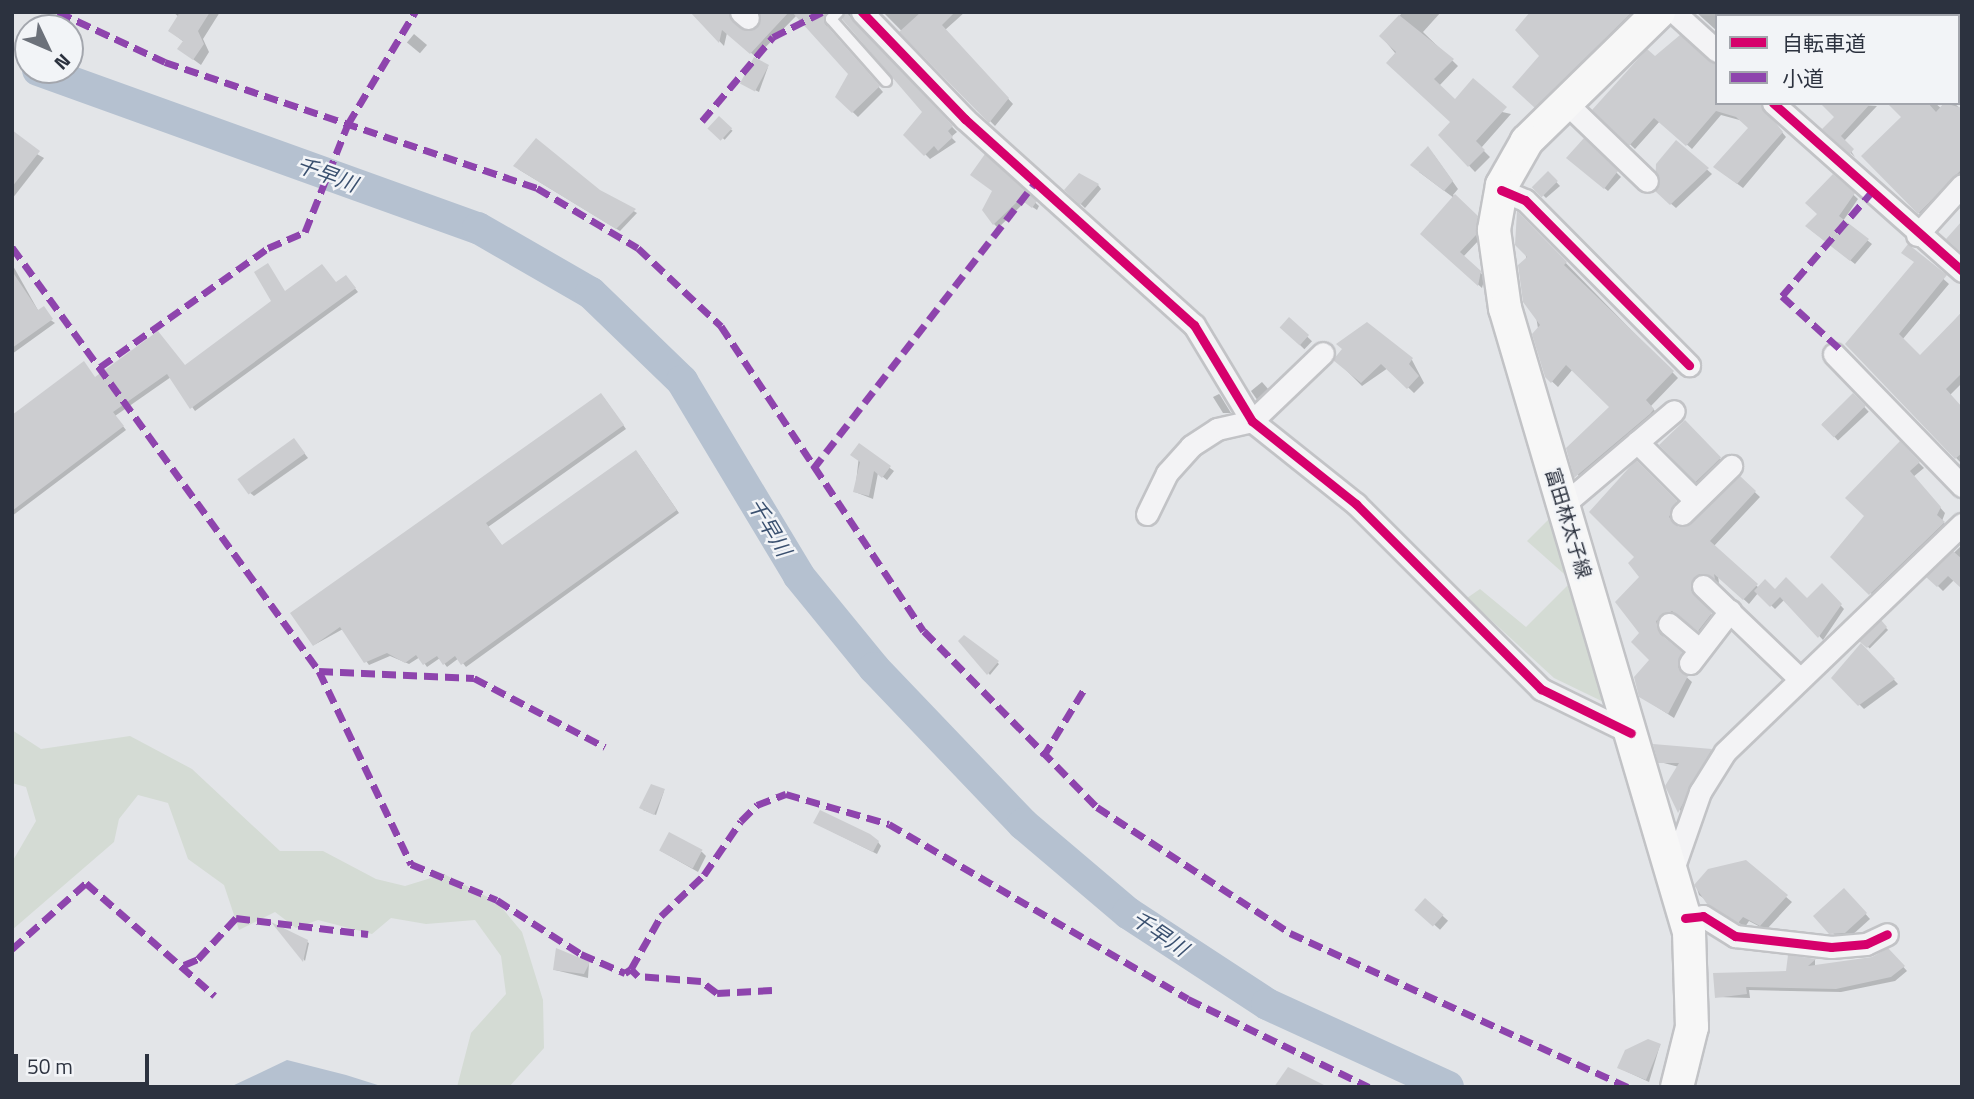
<!DOCTYPE html>
<html>
<head>
<meta charset="utf-8">
<style>
	body { margin:0 }
	#map { position:relative; width:1974px; height:1099px; overflow:hidden; background:#e3e5e8; font-family:"Titillium Web","Noto Sans JP",sans-serif }
	div>[style] { position:absolute }
	.green>* { inset:0; background:#d4dbd4 }
	.water>* { inset:0; background:#b5c1d0 }
	.shadow>* { inset:0; background:#0003; transform-origin:0 0 }
	.river>* { height:32px; margin:-16px; padding:0 16px; transform-origin:16px; border-radius:16px; background:#b5c1d0 }
	.building>* { inset:0; background:#cccdd0; transform-origin:0 0 }
	.roads { filter:drop-shadow(2px 0 #c2c3c6) drop-shadow(-2px 0 #c2c3c6) drop-shadow(0 2px #c2c3c6) drop-shadow(0 -2px #c2c3c6) }
	.lane>* { height:10px; margin:-5px; padding:0 5px; transform-origin:5px; border-radius:5px; background:#f3f3f5 }
	.street>* { height:21px; margin:-10.5px; padding:0 10.5px; transform-origin:10.5px; border-radius:10.5px; background:#f3f3f5 }
	.primary>* { height:32px; margin:-16px; padding:0 16px; transform-origin:16px; border-radius:16px; background:#f7f7f7 }
	.quiet>* { height:7px; margin-top:-3.5px; transform-origin:0; background:repeating-linear-gradient(90deg,#8e44ad 0 14px,transparent 0 21px) }
	.cycleway>* { height:9px; margin:-4.5px; padding:0 4.5px; transform-origin:4.5px; border-radius:4.5px; background:#d6006c }
	span { translate:-50% -50%; white-space:nowrap; text-align:center; line-height:1.15; -webkit-text-stroke:5px #f2f4f7; paint-order:stroke }
	.street-label { font-size:19px; color:#2c323f }
	.water-label { font-size:21px; color:#3a506f; font-style:italic }
	.frame { position:absolute; inset:0; border:14px solid #2c323f; pointer-events:none }
	.legend { position:absolute; left:1715px; top:14px; width:245px; height:91px; box-sizing:border-box; background:#f2f4f7; border:2px solid #a3a6ad; margin:0; padding:9px 12px; list-style:none; font-size:21px; color:#2c323f }
	.legend li { display:flex; align-items:center; gap:14px; height:35px }
	.legend b { width:35px; border:2px solid #a3a6ad }
	.north { position:absolute; left:14px; top:14px; width:70px; height:70px; box-sizing:border-box; background:#f2f4f7; border:2px solid #a3a6ad; border-radius:50%; rotate:134deg; font-size:19px; font-weight:700; line-height:28px; text-align:center; color:#2c323f }
	.north::after { content:''; display:block; margin:auto; width:24px; height:32px; background:#6c717a; clip-path:polygon(50% 0,100% 100%,50% 72%,0 100%) }
	.scale { position:absolute; left:14px; top:1054px; width:135px; height:32px; box-sizing:border-box; border:4px solid #2c323f; border-top:0; padding-left:9px; font-size:21px; line-height:24px; white-space:nowrap; color:#2c323f; -webkit-text-stroke:5px #f2f4f7; paint-order:stroke }
</style>
</head>
<body>
<div id="map">
	<div class="green">
		<div style="clip-path:polygon(1557px 511px,1616px 708px,1554px 678px,1467px 598px,1480px 589px,1526px 627px,1572px 581px,1527px 541px)"></div>
		<div style="clip-path:polygon(12px 730px,41px 749px,130px 736px,192px 769px,280px 851px,323px 851px,376px 879px,405px 886px,444px 874px,497px 902px,522px 932px,543px 1000px,544px 1048px,509px 1087px,457px 1087px,471px 1033px,506px 994px,501px 956px,475px 920px,426px 924px,391px 918px,372px 934px,318px 920px,296px 928px,275px 912px,239px 930px,224px 885px,188px 859px,168px 803px,138px 795px,119px 819px,114px 842px,12px 930px,12px 862px,36px 821px,26px 787px,12px 783px)"></div>
	</div>
	<div class="water">
		<div style="clip-path:polygon(287px 1060px,346px 1075px,384px 1087px,230px 1087px)"></div>
	</div>
	<div class="shadow">
		<div style="clip-path:polygon(173px 12px,220px 12px,203px 39px,209px 52px,201px 65px,179px 49px,184px 42px,170px 31px,179px 17px)"></div>
		<div style="clip-path:polygon(692px 12px,738px 12px,733px 21px,754px 33px,758px 12px,836px 12px,827px 27px,883px 92px,858px 117px,837px 97px,850px 74px,797px 15px,756px 57px,727px 33px,724px 46px)"></div>
		<div style="clip-path:polygon(844px 12px,857px 12px,857px 28px,957px 132px,951px 137px,956px 142px,930px 159px,906px 135px,925px 112px)"></div>
		<div style="clip-path:polygon(883px 12px,965px 12px,945px 30px,1013px 104px,995px 126px)"></div>
		<div style="clip-path:polygon(1403px 12px,1441px 12px,1423px 32px,1458px 66px,1439px 86px,1455px 101px,1511px 114px,1481px 148px,1490px 157px,1475px 172px,1440px 135px,1452px 122px,1381px 36px)"></div>
		<div style="clip-path:polygon(1533px 12px,1648px 12px,1540px 111px,1514px 87px,1542px 56px)"></div>
		<div style="clip-path:polygon(1696px 12px,1751px 12px,1717px 16px,1717px 31px)"></div>
		<div style="clip-path:polygon(1767px 12px,1844px 12px,1766px 16px)"></div>
		<div style="clip-path:polygon(1905px 12px,1962px 12px,1962px 41px,1958px 16px)"></div>
		<div style="left:414px;top:34px;width:17px;height:11px;rotate:40deg"></div>
		<div style="clip-path:polygon(1655px 59px,1717px 103px,1757px 103px,1786px 137px,1743px 188px,1720px 171px,1750px 128px,1743px 121px,1721px 115px,1692px 149px,1660px 121px,1635px 149px,1594px 110px)"></div>
		<div style="clip-path:polygon(768px 67px,759px 92px,745px 85px)"></div>
		<div style="clip-path:polygon(1830px 103px,1877px 106px,1844px 141px,1855px 157px,1825px 129px,1836px 117px)"></div>
		<div style="clip-path:polygon(1899px 103px,1935px 103px,1943px 110px,1954px 103px,1962px 110px,1962px 179px,1924px 218px,1864px 156px,1904px 117px)"></div>
		<div style="left:719px;top:119px;width:18px;height:12px;rotate:41deg"></div>
		<div style="clip-path:polygon(12px 140px,44px 158px,12px 199px)"></div>
		<div style="clip-path:polygon(1584px 141px,1621px 177px,1608px 191px,1572px 161px)"></div>
		<div style="clip-path:polygon(1676px 142px,1712px 174px,1676px 208px,1662px 196px)"></div>
		<div style="clip-path:polygon(1434px 155px,1458px 189px,1453px 195px,1481px 222px,1480px 239px,1463px 257px,1485px 277px,1482px 288px,1422px 234px,1454px 198px,1419px 172px)"></div>
		<div style="clip-path:polygon(985px 157px,1039px 206px,1037px 210px,1025px 202px,998px 228px,994px 224px,984px 210px,994px 192px)"></div>
		<div style="clip-path:polygon(518px 169px,599px 191px,637px 213px,620px 231px)"></div>
		<div style="clip-path:polygon(1548px 173px,1560px 186px,1546px 198px,1535px 187px)"></div>
		<div style="clip-path:polygon(1833px 176px,1858px 199px,1843px 221px,1872px 244px,1855px 264px,1811px 230px)"></div>
		<div style="clip-path:polygon(1098px 185px,1101px 189px,1085px 208px,1066px 190px)"></div>
		<div style="clip-path:polygon(1519px 215px,1678px 378px,1651px 406px,1658px 415px,1581px 482px,1568px 449px,1611px 407px,1573px 369px,1558px 387px,1546px 376px)"></div>
		<div style="clip-path:polygon(1908px 247px,1949px 284px,1902px 340px,1920px 358px,1962px 312px,1962px 383px,1950px 395px,1962px 408px,1961px 463px,1847px 344px,1916px 263px)"></div>
		<div style="clip-path:polygon(12px 264px,39px 312px,55px 323px,12px 354px)"></div>
		<div style="clip-path:polygon(349px 281px,358px 292px,195px 411px,171px 377px,115px 416px,126px 430px,12px 516px,12px 415px,95px 379px,185px 367px,285px 293px)"></div>
		<div style="left:1289px;top:319px;width:32px;height:11px;rotate:44deg"></div>
		<div style="clip-path:polygon(1336px 360px,1412px 360px,1424px 383px,1414px 393px,1388px 368px,1362px 386px)"></div>
		<div style="clip-path:polygon(1262px 382px,1269px 390px,1258px 401px,1251px 391px)"></div>
		<div style="clip-path:polygon(1219px 394px,1220px 395px,1231px 413px,1223px 413px,1213px 397px)"></div>
		<div style="left:1853px;top:395px;width:23px;height:42px;rotate:47deg"></div>
		<div style="clip-path:polygon(604px 398px,626px 429px,488px 527px,503px 547px,639px 455px,679px 513px,466px 667px,459px 658px,447px 667px,440px 658px,427px 667px,420px 657px,409px 664px,390px 656px,369px 665px,343px 629px,314px 645px)"></div>
		<div style="left:1685px;top:423px;width:56px;height:33px;rotate:46deg"></div>
		<div style="clip-path:polygon(1900px 444px,1924px 468px,1913px 477px,1945px 513px,1942px 521px,1949px 528px,1876px 598px,1833px 557px,1866px 516px)"></div>
		<div style="clip-path:polygon(298px 445px,308px 458px,254px 496px,249px 492px)"></div>
		<div style="clip-path:polygon(860px 446px,894px 471px,887px 480px,878px 473px,873px 499px,855px 492px)"></div>
		<div style="clip-path:polygon(1637px 463px,1681px 507px,1673px 523px,1679px 529px,1692px 525px,1740px 478px,1760px 497px,1713px 547px,1759px 588px,1807px 600px,1822px 586px,1844px 609px,1823px 640px,1785px 599px,1775px 609px,1758px 593px,1749px 604px,1718px 576px,1719px 583px,1704px 578px,1695px 597px,1716px 619px,1704px 635px,1678px 615px,1660px 626px,1664px 639px,1686px 659px,1682px 673px,1692px 682px,1674px 718px,1640px 696px,1651px 660px,1641px 633px)"></div>
		<div style="clip-path:polygon(1962px 545px,1962px 587px,1954px 580px,1943px 591px,1929px 577px)"></div>
		<div style="left:1881px;top:623px;width:10px;height:26px;rotate:45deg"></div>
		<div style="clip-path:polygon(964px 637px,999px 664px,990px 675px,960px 641px)"></div>
		<div style="clip-path:polygon(1861px 646px,1898px 684px,1864px 709px,1833px 678px)"></div>
		<div style="clip-path:polygon(1711px 750px,1715px 755px,1683px 815px,1667px 786px,1679px 767px,1660px 762px)"></div>
		<div style="clip-path:polygon(664px 791px,656px 815px,643px 810px)"></div>
		<div style="clip-path:polygon(815px 823px,878px 842px,881px 846px,877px 854px)"></div>
		<div style="clip-path:polygon(661px 851px,702px 852px,706px 856px,698px 872px)"></div>
		<div style="clip-path:polygon(1745px 862px,1792px 902px,1766px 930px,1749px 921px,1745px 927px,1699px 895px,1696px 885px)"></div>
		<div style="clip-path:polygon(1844px 890px,1870px 919px,1850px 937px,1838px 938px,1816px 916px)"></div>
		<div style="left:1425px;top:900px;width:31px;height:12px;rotate:42deg"></div>
		<div style="clip-path:polygon(278px 927px,309px 943px,305px 961px)"></div>
		<div style="clip-path:polygon(1888px 950px,1907px 971px,1895px 981px,1841px 992px,1749px 990px,1750px 998px,1717px 997px,1788px 973px,1789px 957px,1815px 960px,1815px 967px,1873px 959px)"></div>
		<div style="clip-path:polygon(589px 963px,588px 978px,555px 970px)"></div>
		<div style="clip-path:polygon(1660px 1045px,1649px 1082px,1619px 1068px)"></div>
	</div>
	<div class="river">
		<div style="left:38px;top:70px;width:468px;rotate:19.8deg"></div>
		<div style="left:478px;top:228px;width:130px;rotate:29.9deg"></div>
		<div style="left:591px;top:293px;width:127px;rotate:44deg"></div>
		<div style="left:682px;top:381px;width:227px;rotate:59deg"></div>
		<div style="left:799px;top:576px;width:119px;rotate:50.8deg"></div>
		<div style="left:874px;top:668px;width:216px;rotate:46.3deg"></div>
		<div style="left:1023px;top:824px;width:138px;rotate:40.3deg"></div>
		<div style="left:1128px;top:913px;width:166px;rotate:33.2deg"></div>
		<div style="left:1267px;top:1004px;width:199px;rotate:24.6deg"></div>
	</div>
	<div class="building">
		<div style="clip-path:polygon(180px 12px,210px 12px,198px 31px,204px 44px,193px 60px,177px 49px,183px 41px,168px 31px)"></div>
		<div style="clip-path:polygon(690px 12px,728px 12px,746px 31px,758px 26px,760px 12px,789px 12px,750px 54px,722px 30px,719px 43px)"></div>
		<div style="clip-path:polygon(792px 12px,827px 12px,825px 24px,880px 86px,852px 113px,835px 97px,848px 74px)"></div>
		<div style="clip-path:polygon(846px 12px,953px 126px,948px 131px,953px 137px,938px 151px,934px 146px,924px 156px,903px 135px,922px 112px,842px 19px)"></div>
		<div style="clip-path:polygon(921px 12px,955px 12px,942px 25px,1009px 98px,989px 123px,899px 32px)"></div>
		<div style="clip-path:polygon(1530px 12px,1632px 12px,1535px 108px,1512px 87px,1539px 56px,1515px 30px)"></div>
		<div style="clip-path:polygon(1399px 15px,1454px 59px,1434px 79px,1455px 99px,1473px 78px,1507px 107px,1476px 141px,1485px 150px,1468px 167px,1438px 135px,1450px 122px,1386px 63px,1396px 52px,1379px 36px)"></div>
		<div style="clip-path:polygon(1680px 35px,1717px 64px,1717px 103px,1760px 103px,1783px 132px,1737px 184px,1713px 167px,1748px 128px,1736px 117px,1716px 111px,1686px 146px,1654px 118px,1629px 146px,1592px 110px,1647px 49px,1655px 56px)"></div>
		<div style="left:754px;top:57px;width:17px;height:30px;rotate:28deg"></div>
		<div style="clip-path:polygon(1820px 103px,1871px 103px,1841px 136px,1854px 149px,1850px 154px,1822px 129px,1834px 117px)"></div>
		<div style="clip-path:polygon(1887px 103px,1928px 103px,1936px 112px,1944px 103px,1962px 108px,1962px 169px,1918px 214px,1861px 156px,1901px 117px)"></div>
		<div style="left:719px;top:116px;width:18px;height:17px;rotate:43deg"></div>
		<div style="clip-path:polygon(12px 130px,40px 151px,12px 187px)"></div>
		<div style="clip-path:polygon(536px 138px,600px 190px,636px 209px,616px 229px,513px 166px)"></div>
		<div style="clip-path:polygon(1584px 138px,1618px 171px,1604px 189px,1566px 158px)"></div>
		<div style="clip-path:polygon(1676px 140px,1709px 168px,1670px 205px,1655px 191px,1656px 164px)"></div>
		<div style="clip-path:polygon(1428px 146px,1453px 181px,1444px 191px,1410px 165px)"></div>
		<div style="clip-path:polygon(985px 154px,1037px 201px,1032px 208px,1020px 199px,993px 225px,982px 210px,992px 191px,970px 175px)"></div>
		<div style="left:1548px;top:171px;width:14px;height:23px;rotate:45deg"></div>
		<div style="clip-path:polygon(1079px 173px,1099px 184px,1080px 205px,1064px 190px)"></div>
		<div style="clip-path:polygon(1833px 174px,1855px 193px,1839px 216px,1869px 239px,1850px 261px,1805px 226px,1817px 214px,1805px 203px)"></div>
		<div style="clip-path:polygon(1455px 194px,1478px 216px,1476px 235px,1460px 252px,1481px 271px,1478px 286px,1420px 234px)"></div>
		<div style="clip-path:polygon(1517px 211px,1567px 262px,1564px 265px,1674px 371px,1646px 400px,1654px 409px,1650px 414px,1574px 478px,1566px 448px,1609px 407px,1566px 365px,1551px 383px,1545px 377px,1532px 334px,1540px 325px,1523px 302px,1518px 265px,1527px 257px,1515px 245px)"></div>
		<div style="clip-path:polygon(1962px 221px,1962px 253px,1946px 239px)"></div>
		<div style="clip-path:polygon(1908px 244px,1947px 275px,1899px 334px,1920px 355px,1962px 312px,1962px 373px,1946px 389px,1962px 407px,1962px 453px,1955px 459px,1845px 344px,1914px 262px,1901px 253px)"></div>
		<div style="clip-path:polygon(268px 263px,285px 291px,322px 264px,336px 282px,346px 275px,356px 288px,190px 409px,167px 374px,113px 412px,124px 426px,12px 511px,12px 415px,84px 361px,95px 377px,158px 331px,185px 365px,271px 301px,254px 272px)"></div>
		<div style="clip-path:polygon(12px 271px,38px 310px,44px 306px,53px 319px,12px 348px)"></div>
		<div style="left:1289px;top:317px;width:27px;height:14px;rotate:42deg"></div>
		<div style="clip-path:polygon(1367px 322px,1413px 358px,1409px 364px,1419px 376px,1407px 389px,1381px 364px,1361px 383px,1333px 360px,1342px 349px,1336px 344px)"></div>
		<div style="clip-path:polygon(601px 393px,624px 425px,486px 523px,502px 545px,636px 450px,677px 510px,461px 665px,455px 656px,443px 665px,437px 656px,423px 665px,416px 655px,405px 663px,387px 653px,364px 663px,340px 627px,313px 646px,290px 613px)"></div>
		<div style="left:1853px;top:393px;width:18px;height:45px;rotate:45deg"></div>
		<div style="left:1685px;top:420px;width:52px;height:36px;rotate:46deg"></div>
		<div style="left:294px;top:438px;width:19px;height:70px;rotate:54deg"></div>
		<div style="clip-path:polygon(1900px 441px,1920px 462px,1910px 471px,1941px 507px,1937px 515px,1945px 522px,1869px 595px,1830px 557px,1864px 516px,1845px 498px)"></div>
		<div style="clip-path:polygon(859px 443px,891px 466px,882px 478px,874px 471px,869px 496px,853px 492px,860px 462px,850px 455px)"></div>
		<div style="clip-path:polygon(1636px 460px,1677px 501px,1669px 517px,1679px 527px,1691px 523px,1740px 476px,1756px 491px,1710px 541px,1758px 584px,1743px 600px,1714px 574px,1715px 579px,1699px 574px,1691px 590px,1712px 613px,1698px 631px,1672px 611px,1656px 621px,1660px 634px,1682px 652px,1678px 667px,1688px 676px,1668px 714px,1639px 697px,1634px 677px,1649px 660px,1631px 642px,1639px 633px,1615px 602px,1639px 577px,1628px 563px,1634px 557px,1589px 512px)"></div>
		<div style="clip-path:polygon(1953px 551px,1962px 559px,1962px 589px,1948px 576px,1937px 587px,1926px 577px)"></div>
		<div style="clip-path:polygon(1786px 577px,1807px 598px,1822px 583px,1842px 604px,1818px 638px,1780px 597px,1770px 607px,1754px 591px,1765px 579px,1775px 589px)"></div>
		<div style="clip-path:polygon(1881px 620px,1887px 627px,1867px 648px,1859px 641px)"></div>
		<div style="clip-path:polygon(964px 635px,999px 661px,987px 675px,958px 641px)"></div>
		<div style="clip-path:polygon(1861px 643px,1895px 679px,1858px 706px,1831px 678px)"></div>
		<div style="clip-path:polygon(1653px 744px,1712px 749px,1678px 813px,1665px 786px,1679px 763px,1658px 763px)"></div>
		<div style="clip-path:polygon(651px 784px,665px 789px,654px 815px,639px 808px)"></div>
		<div style="clip-path:polygon(820px 810px,870px 834px,879px 841px,873px 852px,813px 823px)"></div>
		<div style="left:669px;top:832px;width:38px;height:21px;rotate:28deg"></div>
		<div style="clip-path:polygon(1746px 860px,1788px 895px,1760px 926px,1743px 917px,1738px 923px,1707px 904px,1694px 885px,1708px 869px)"></div>
		<div style="clip-path:polygon(1844px 888px,1867px 913px,1845px 933px,1829px 934px,1813px 916px)"></div>
		<div style="left:1425px;top:898px;width:25px;height:16px;rotate:42deg"></div>
		<div style="clip-path:polygon(271px 922px,308px 940px,303px 962px)"></div>
		<div style="clip-path:polygon(556px 948px,590px 962px,584px 974px,553px 970px)"></div>
		<div style="clip-path:polygon(1888px 948px,1905px 966px,1891px 977px,1836px 989px,1746px 987px,1747px 994px,1715px 998px,1713px 973px,1786px 971px,1788px 955px,1816px 959px,1808px 966px,1872px 957px)"></div>
		<div style="clip-path:polygon(1648px 1039px,1661px 1044px,1646px 1080px,1617px 1068px,1625px 1050px)"></div>
		<div style="clip-path:polygon(1288px 1067px,1328px 1087px,1274px 1087px)"></div>
	</div>
	<div class="roads">
		<div class="lane">
			<div style="left:838px;top:12px;width:10px;rotate:135deg"></div>
			<div style="left:831px;top:19px;width:83px;rotate:48.4deg"></div>
		</div>
		<div class="street">
			<div style="left:741px;top:12px;width:9px;rotate:41deg"></div>
			<div style="left:862px;top:12px;width:149px;rotate:46.1deg"></div>
			<div style="left:965px;top:119px;width:308px;rotate:42deg"></div>
			<div style="left:1194px;top:325px;width:112px;rotate:58.9deg"></div>
			<div style="left:1252px;top:421px;width:133px;rotate:38.6deg"></div>
			<div style="left:1356px;top:504px;width:262px;rotate:45deg"></div>
			<div style="left:1541px;top:689px;width:100px;rotate:26.1deg"></div>
			<div style="left:1674px;top:12px;width:58px;rotate:42.2deg"></div>
			<div style="left:1884px;top:12px;width:4px;rotate:34deg"></div>
			<div style="left:1754px;top:16px;width:4px;rotate:-56deg"></div>
			<div style="left:1564px;top:101px;width:115px;rotate:43.9deg"></div>
			<div style="left:1773px;top:103px;width:253px;rotate:41.6deg"></div>
			<div style="left:1501px;top:190px;width:26px;rotate:23deg"></div>
			<div style="left:1525px;top:200px;width:233px;rotate:45.2deg"></div>
			<div style="left:1917px;top:235px;width:67px;rotate:-48deg"></div>
			<div style="left:1834px;top:354px;width:184px;rotate:45.9deg"></div>
			<div style="left:1637px;top:442px;width:82px;rotate:45deg"></div>
			<div style="left:1563px;top:505px;width:145px;rotate:-40.3deg"></div>
			<div style="left:1147px;top:514px;width:46px;rotate:-64deg"></div>
			<div style="left:1167px;top:473px;width:36px;rotate:-48deg"></div>
			<div style="left:1191px;top:446px;width:31px;rotate:-33deg"></div>
			<div style="left:1217px;top:429px;width:36px;rotate:-13deg"></div>
			<div style="left:1252px;top:421px;width:98px;rotate:-43.8deg"></div>
			<div style="left:1682px;top:514px;width:69px;rotate:-44.4deg"></div>
			<div style="left:1703px;top:586px;width:133px;rotate:43.8deg"></div>
			<div style="left:1669px;top:624px;width:40px;rotate:40deg"></div>
			<div style="left:1690px;top:663px;width:66px;rotate:-52.4deg"></div>
			<div style="left:1672px;top:872px;width:85px;rotate:-70.7deg"></div>
			<div style="left:1700px;top:792px;width:47px;rotate:-58deg"></div>
			<div style="left:1725px;top:752px;width:329px;rotate:-43.9deg"></div>
			<div style="left:1685px;top:918px;width:18px;rotate:-6deg"></div>
			<div style="left:1703px;top:916px;width:38px;rotate:32deg"></div>
			<div style="left:1735px;top:936px;width:97px;rotate:6.5deg"></div>
			<div style="left:1831px;top:947px;width:35px;rotate:-5deg"></div>
			<div style="left:1866px;top:944px;width:23px;rotate:-25deg"></div>
		</div>
		<div class="primary">
			<div style="left:1659px;top:12px;width:185px;rotate:135.7deg"></div>
			<div style="left:1527px;top:141px;width:51px;rotate:119.6deg"></div>
			<div style="left:1502px;top:185px;width:46px;rotate:100.1deg"></div>
			<div style="left:1494px;top:230px;width:79px;rotate:82deg"></div>
			<div style="left:1505px;top:308px;width:651px;rotate:73.57deg"></div>
			<div style="left:1689px;top:932px;width:95px;rotate:88.2deg"></div>
			<div style="left:1692px;top:1027px;width:62px;rotate:104deg"></div>
		</div>
	</div>
	<div class="quiet">
		<div style="left:58px;top:12px;width:118px;rotate:25deg"></div>
		<div style="left:165px;top:62px;width:393px;rotate:18.7deg"></div>
		<div style="left:537px;top:188px;width:117px;rotate:30.7deg"></div>
		<div style="left:638px;top:248px;width:114px;rotate:43.2deg"></div>
		<div style="left:721px;top:326px;width:366px;rotate:56.4deg"></div>
		<div style="left:924px;top:631px;width:247px;rotate:45.5deg"></div>
		<div style="left:1097px;top:807px;width:230px;rotate:33.1deg"></div>
		<div style="left:1290px;top:933px;width:371px;rotate:24.5deg"></div>
		<div style="left:702px;top:121px;width:110px;rotate:-49.8deg"></div>
		<div style="left:773px;top:37px;width:55px;rotate:-27deg"></div>
		<div style="left:12px;top:247px;width:523px;rotate:54.09deg"></div>
		<div style="left:319px;top:671px;width:214px;rotate:64.5deg"></div>
		<div style="left:411px;top:864px;width:93px;rotate:22.7deg"></div>
		<div style="left:497px;top:900px;width:100px;rotate:32.7deg"></div>
		<div style="left:581px;top:954px;width:48px;rotate:23.4deg"></div>
		<div style="left:625px;top:973px;width:7px;rotate:-34deg"></div>
		<div style="left:1839px;top:348px;width:77px;rotate:-137.6deg"></div>
		<div style="left:1782px;top:296px;width:135px;rotate:-49.2deg"></div>
		<div style="left:100px;top:367px;width:206px;rotate:-35.3deg"></div>
		<div style="left:268px;top:248px;width:40px;rotate:-23.4deg"></div>
		<div style="left:305px;top:232px;width:116px;rotate:-68.3deg"></div>
		<div style="left:348px;top:124px;width:131px;rotate:-59.1deg"></div>
		<div style="left:813px;top:469px;width:363px;rotate:-52.2deg"></div>
		<div style="left:319px;top:671px;width:155px;rotate:2.6deg"></div>
		<div style="left:474px;top:678px;width:148px;rotate:27.8deg"></div>
		<div style="left:1043px;top:757px;width:81px;rotate:-58.7deg"></div>
		<div style="left:12px;top:949px;width:99px;rotate:-41.7deg"></div>
		<div style="left:86px;top:883px;width:171px;rotate:41.2deg"></div>
		<div style="left:184px;top:965px;width:15px;rotate:-23deg"></div>
		<div style="left:198px;top:959px;width:56px;rotate:-47.2deg"></div>
		<div style="left:236px;top:918px;width:133px;rotate:6.9deg"></div>
		<div style="left:772px;top:990px;width:55px;rotate:176.9deg"></div>
		<div style="left:717px;top:993px;width:20px;rotate:-143deg"></div>
		<div style="left:701px;top:981px;width:63px;rotate:-175.5deg"></div>
		<div style="left:638px;top:976px;width:10px;rotate:-135deg"></div>
		<div style="left:631px;top:969px;width:61px;rotate:-60.5deg"></div>
		<div style="left:661px;top:916px;width:59px;rotate:-43.6deg"></div>
		<div style="left:704px;top:875px;width:65px;rotate:-55.6deg"></div>
		<div style="left:741px;top:821px;width:23px;rotate:-45deg"></div>
		<div style="left:757px;top:805px;width:31px;rotate:-21deg"></div>
		<div style="left:786px;top:794px;width:107px;rotate:16.2deg"></div>
		<div style="left:889px;top:824px;width:346px;rotate:30.3deg"></div>
		<div style="left:1188px;top:999px;width:201px;rotate:25.9deg"></div>
	</div>
	<div class="cycleway">
		<div style="left:862px;top:12px;width:149px;rotate:46.1deg"></div>
		<div style="left:965px;top:119px;width:308px;rotate:42deg"></div>
		<div style="left:1194px;top:325px;width:112px;rotate:58.9deg"></div>
		<div style="left:1252px;top:421px;width:133px;rotate:38.6deg"></div>
		<div style="left:1356px;top:504px;width:262px;rotate:45deg"></div>
		<div style="left:1541px;top:689px;width:100px;rotate:26.1deg"></div>
		<div style="left:1773px;top:103px;width:253px;rotate:41.6deg"></div>
		<div style="left:1501px;top:190px;width:26px;rotate:23deg"></div>
		<div style="left:1525px;top:200px;width:233px;rotate:45.2deg"></div>
		<div style="left:1685px;top:918px;width:18px;rotate:-6deg"></div>
		<div style="left:1703px;top:916px;width:38px;rotate:32deg"></div>
		<div style="left:1735px;top:936px;width:97px;rotate:6.5deg"></div>
		<div style="left:1831px;top:947px;width:35px;rotate:-5deg"></div>
		<div style="left:1866px;top:944px;width:23px;rotate:-25deg"></div>
	</div>
	<div class="street-label">
		<span style="left:1569px;top:523px;rotate:73deg">富田林太子線</span>
	</div>
	<div class="water-label">
		<span style="left:327px;top:174px;rotate:20deg">千早川</span>
		<span style="left:770px;top:527px;rotate:59deg">千早川</span>
		<span style="left:1160px;top:933px;rotate:34deg">千早川</span>
	</div>
	<div class="frame"></div>
	<ul class="legend">
	<li><b style="height:9px;background:#d6006c"></b>自転車道</li>
	<li><b style="height:9px;background:#8e44ad"></b>小道</li>
	</ul>
	<div class="north">N</div>
	<div class="scale">50 m</div>
</div>
</body>
</html>
